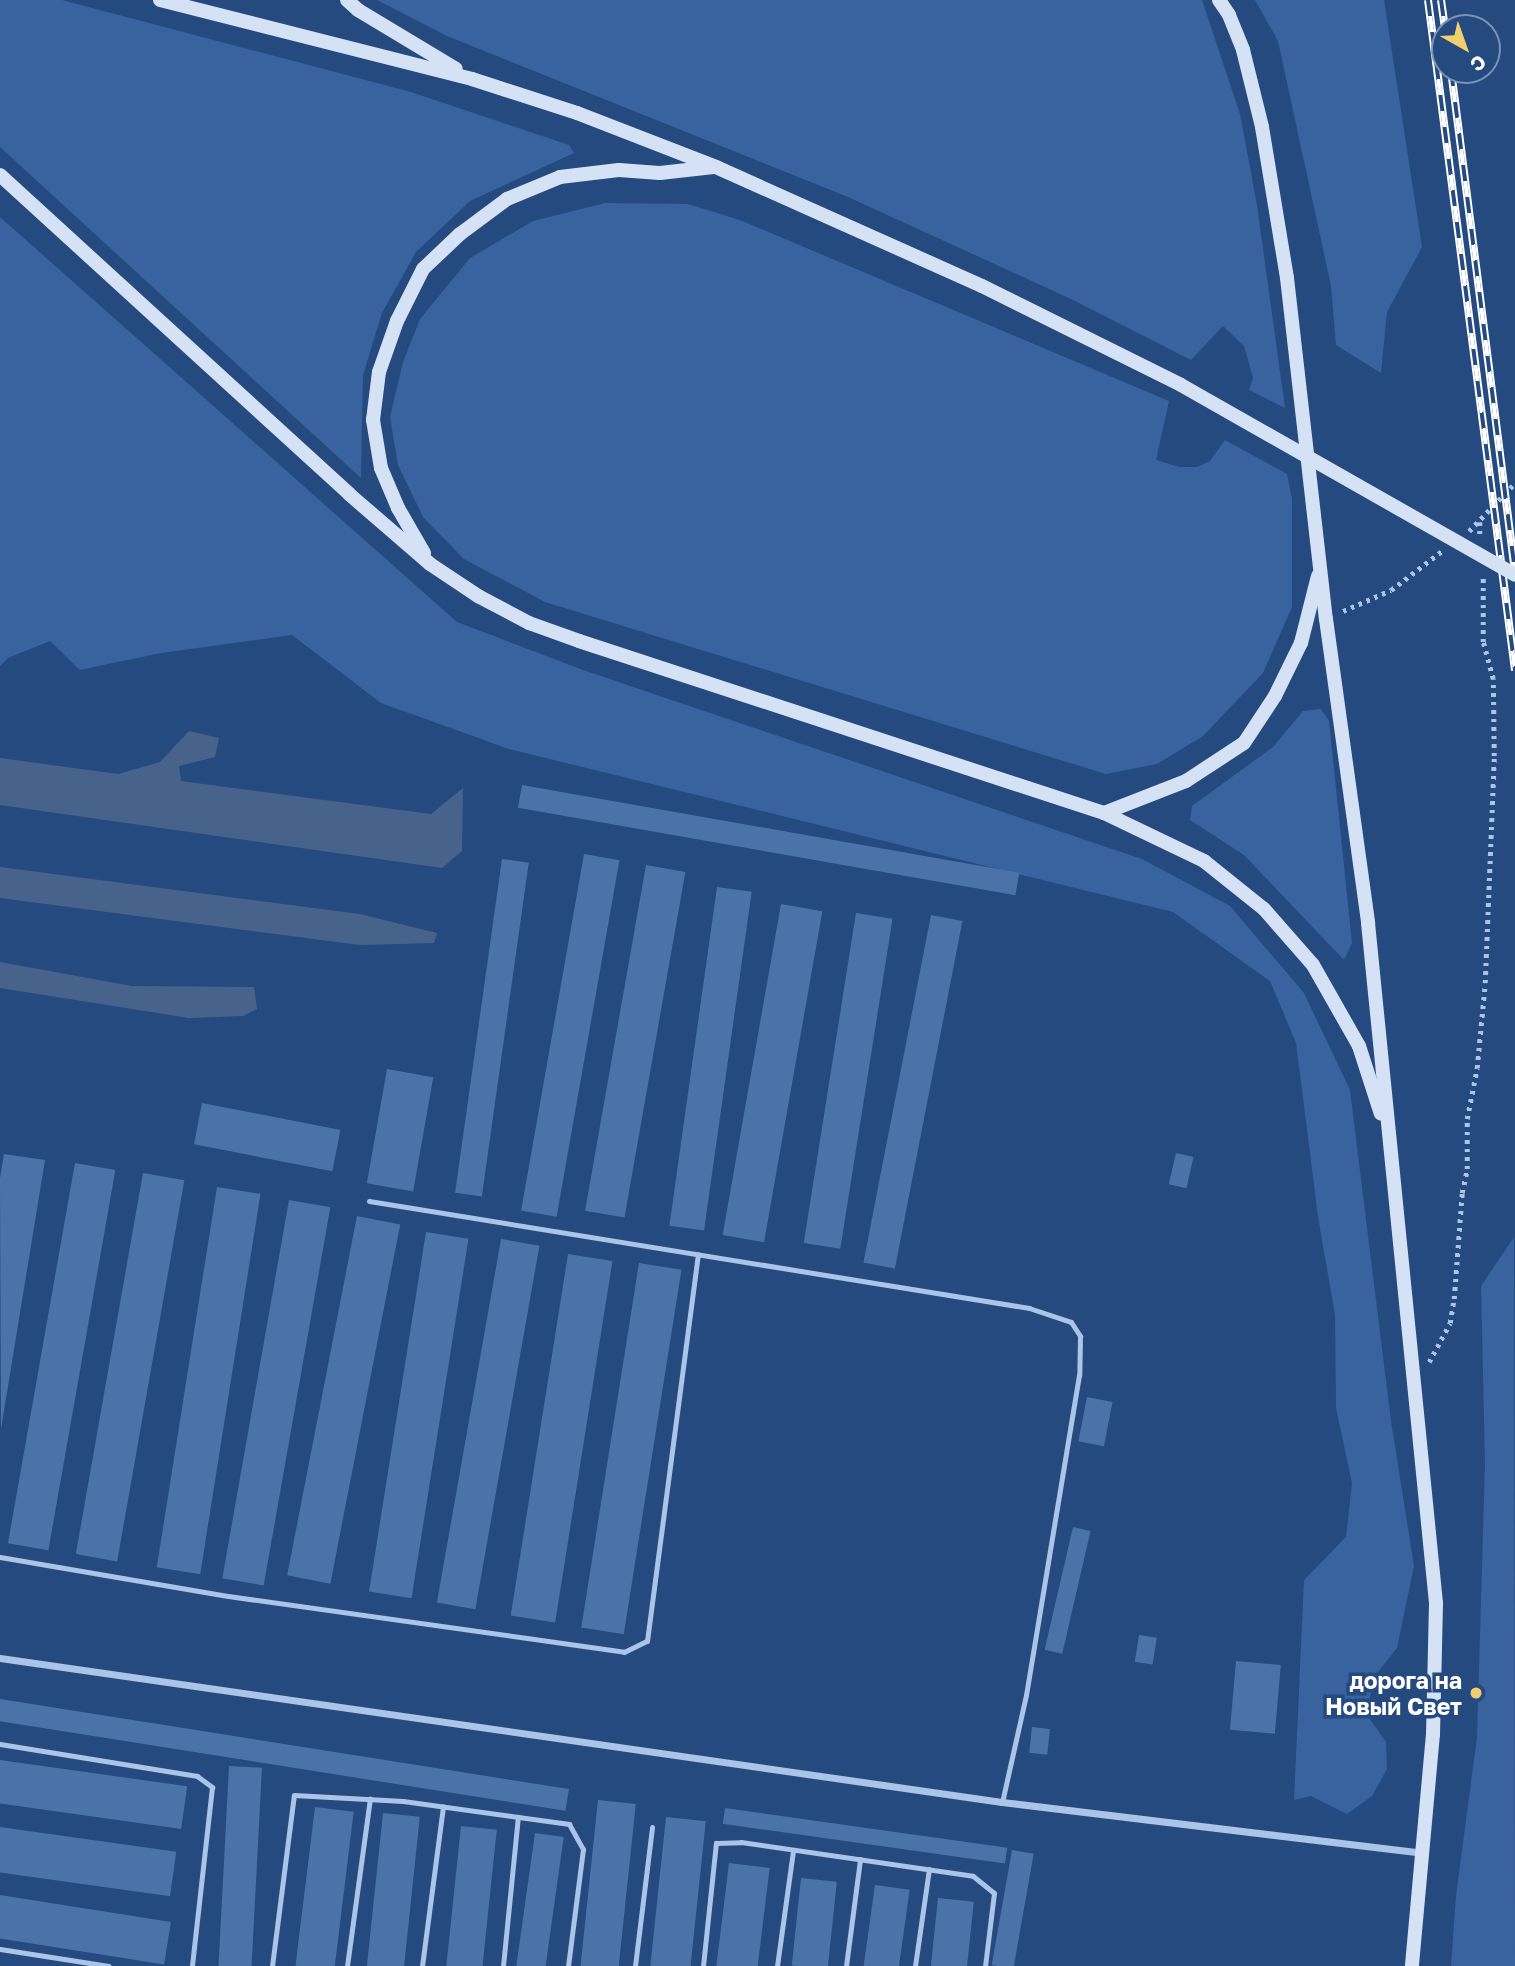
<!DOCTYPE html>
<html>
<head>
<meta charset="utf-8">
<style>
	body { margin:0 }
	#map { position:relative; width:1515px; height:1966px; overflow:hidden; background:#244a80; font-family:"Golos Text",sans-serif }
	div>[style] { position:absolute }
	.green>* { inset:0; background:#39639e }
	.water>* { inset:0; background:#48638b }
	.building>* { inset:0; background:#4c73a9; transform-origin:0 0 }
	.path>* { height:4.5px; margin-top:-2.25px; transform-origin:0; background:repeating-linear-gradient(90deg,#abc4e7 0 3.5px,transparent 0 8.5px) }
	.lane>* { height:5px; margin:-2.5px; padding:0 2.5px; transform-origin:2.5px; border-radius:2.5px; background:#abc4e7 }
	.street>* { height:7px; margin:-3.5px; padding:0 3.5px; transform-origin:3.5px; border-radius:3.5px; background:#abc4e7 }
	.secondary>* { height:14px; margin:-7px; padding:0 7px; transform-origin:7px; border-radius:7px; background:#d5e2f6 }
	.rail>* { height:8px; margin-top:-4px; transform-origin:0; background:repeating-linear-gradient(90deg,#244a80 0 16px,#fff 0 32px); box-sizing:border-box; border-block:2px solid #fff }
	.secondary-bridge>* { height:14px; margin:-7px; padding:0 7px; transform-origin:7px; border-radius:7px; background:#d5e2f6 }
	.dots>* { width:19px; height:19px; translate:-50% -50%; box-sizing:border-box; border:4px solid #244a80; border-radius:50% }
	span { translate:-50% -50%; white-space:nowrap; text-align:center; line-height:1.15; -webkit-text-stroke:7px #244a80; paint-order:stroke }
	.poi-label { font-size:23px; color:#fff; font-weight:700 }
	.right { translate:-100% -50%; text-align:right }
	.north { position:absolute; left:1431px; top:14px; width:70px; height:70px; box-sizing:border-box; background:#244a80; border:2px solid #7c92b3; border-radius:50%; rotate:140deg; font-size:19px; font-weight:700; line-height:28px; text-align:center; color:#fff }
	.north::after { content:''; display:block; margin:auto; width:24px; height:32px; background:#f1cf6f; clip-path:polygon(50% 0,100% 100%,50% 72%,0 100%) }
</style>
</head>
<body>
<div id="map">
	<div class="green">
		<div style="clip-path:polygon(0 0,62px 0,411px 92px,569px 145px,574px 153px,470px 201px,416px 252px,382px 313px,363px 375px,361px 478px,0 147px)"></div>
		<div style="clip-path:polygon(377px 0,1202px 0,1240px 114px,1257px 205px,1285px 408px,1249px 390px,1253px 378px,1244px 346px,1223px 326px,1191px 360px,1071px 299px,848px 197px,447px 36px)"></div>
		<div style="clip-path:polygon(1255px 0,1384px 0,1422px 247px,1387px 312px,1381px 373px,1336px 345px,1331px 286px,1278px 41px)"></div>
		<div style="clip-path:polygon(605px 203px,688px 204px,740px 220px,1169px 401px,1156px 460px,1179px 467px,1197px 467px,1210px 461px,1225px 440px,1287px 474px,1292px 499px,1292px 607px,1263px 673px,1203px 736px,1157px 764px,1106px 774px,545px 602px,464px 559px,423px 517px,398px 465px,390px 417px,403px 362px,420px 319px,470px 258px,533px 221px)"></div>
		<div style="clip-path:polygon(0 217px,457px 622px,583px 670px,1142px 859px,1230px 906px,1304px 993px,1350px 1090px,1391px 1421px,1414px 1566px,1397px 1648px,1378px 1672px,1365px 1712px,1386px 1742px,1387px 1769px,1372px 1796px,1347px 1814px,1311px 1796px,1294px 1800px,1304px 1580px,1346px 1537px,1352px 1483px,1336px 1408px,1335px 1315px,1318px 1217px,1296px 1043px,1270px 981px,1173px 912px,509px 749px,381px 703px,292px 635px,161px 653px,80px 670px,50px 641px,8px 658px,0 666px)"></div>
		<div style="clip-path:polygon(1321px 709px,1329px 721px,1352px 943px,1344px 960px,1244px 855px,1190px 820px,1192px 806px,1273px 747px,1303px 711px)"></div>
		<div style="clip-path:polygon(1514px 1237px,1515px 1966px,1451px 1966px,1456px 1896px,1477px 1737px,1485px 1463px,1481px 1286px)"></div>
	</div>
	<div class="water">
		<div style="clip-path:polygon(189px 731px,219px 738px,215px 757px,179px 766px,181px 781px,431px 814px,463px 788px,462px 851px,442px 868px,0 805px,0 758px,118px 774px,160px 762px)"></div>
		<div style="clip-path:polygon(0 867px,360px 914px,437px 933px,434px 943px,360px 945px,0 898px)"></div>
		<div style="clip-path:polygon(0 962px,132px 986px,254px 987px,257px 1009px,243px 1016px,189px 1018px,0 988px)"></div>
	</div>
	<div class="building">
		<div style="left:522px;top:785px;width:505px;height:23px;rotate:10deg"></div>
		<div style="left:584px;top:854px;width:36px;height:362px;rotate:10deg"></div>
		<div style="left:502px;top:859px;width:27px;height:337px;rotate:8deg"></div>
		<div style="left:646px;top:865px;width:40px;height:351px;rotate:10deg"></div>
		<div style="left:717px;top:887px;width:35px;height:342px;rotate:8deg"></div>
		<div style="left:781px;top:904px;width:42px;height:336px;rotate:10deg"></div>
		<div style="left:856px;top:913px;width:37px;height:334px;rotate:9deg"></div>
		<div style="left:931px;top:915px;width:32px;height:354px;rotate:11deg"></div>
		<div style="left:387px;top:1069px;width:47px;height:116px;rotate:10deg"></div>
		<div style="left:202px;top:1103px;width:141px;height:42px;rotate:11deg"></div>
		<div style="left:1176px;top:1153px;width:18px;height:32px;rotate:13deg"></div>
		<div style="clip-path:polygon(4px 1154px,45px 1160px,1px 1429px,0 1178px)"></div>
		<div style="left:75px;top:1163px;width:41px;height:386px;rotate:10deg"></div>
		<div style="left:143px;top:1173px;width:42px;height:387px;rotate:10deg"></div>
		<div style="left:217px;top:1187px;width:44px;height:385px;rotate:9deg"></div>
		<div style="left:289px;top:1200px;width:42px;height:384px;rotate:10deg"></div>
		<div style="left:357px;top:1216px;width:44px;height:366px;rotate:11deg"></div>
		<div style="left:426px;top:1232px;width:43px;height:364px;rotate:9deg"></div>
		<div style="left:501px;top:1239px;width:39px;height:369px;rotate:10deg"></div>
		<div style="left:568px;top:1254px;width:45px;height:366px;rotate:9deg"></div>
		<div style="left:639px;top:1263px;width:43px;height:369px;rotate:9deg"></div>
		<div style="left:1087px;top:1397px;width:26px;height:45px;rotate:11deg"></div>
		<div style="left:1073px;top:1527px;width:18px;height:126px;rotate:13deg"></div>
		<div style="left:1139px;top:1635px;width:18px;height:27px;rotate:9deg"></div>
		<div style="left:1236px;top:1661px;width:45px;height:69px;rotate:5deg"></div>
		<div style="left:0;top:1699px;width:576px;height:22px;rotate:9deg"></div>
		<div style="left:1032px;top:1727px;width:18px;height:26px;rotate:6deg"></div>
		<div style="left:0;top:1760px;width:189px;height:43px;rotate:8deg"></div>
		<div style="left:229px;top:1766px;width:33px;height:201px;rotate:3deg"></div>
		<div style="left:598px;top:1800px;width:38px;height:167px;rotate:6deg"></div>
		<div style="left:315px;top:1807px;width:39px;height:160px;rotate:7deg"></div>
		<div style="left:725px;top:1808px;width:285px;height:16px;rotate:8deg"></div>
		<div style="left:383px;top:1813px;width:37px;height:154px;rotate:6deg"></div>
		<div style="left:666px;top:1817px;width:40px;height:150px;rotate:6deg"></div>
		<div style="left:461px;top:1826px;width:36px;height:141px;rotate:6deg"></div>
		<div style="left:0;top:1827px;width:178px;height:45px;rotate:8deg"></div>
		<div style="left:535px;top:1833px;width:29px;height:134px;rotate:8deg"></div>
		<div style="left:1012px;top:1850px;width:22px;height:117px;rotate:10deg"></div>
		<div style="left:729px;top:1863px;width:41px;height:104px;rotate:7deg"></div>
		<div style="left:801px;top:1878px;width:36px;height:88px;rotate:6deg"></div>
		<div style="left:875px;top:1885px;width:35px;height:82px;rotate:8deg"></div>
		<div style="left:0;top:1895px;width:173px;height:43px;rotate:9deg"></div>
		<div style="left:938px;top:1898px;width:36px;height:68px;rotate:6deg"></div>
	</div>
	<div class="path">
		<div style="left:1480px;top:522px;width:13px;rotate:90deg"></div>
		<div style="left:1469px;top:531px;width:66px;rotate:-46.2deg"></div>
		<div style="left:1343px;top:611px;width:52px;rotate:-23.6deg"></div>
		<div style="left:1391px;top:590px;width:64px;rotate:-37.4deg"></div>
		<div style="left:1429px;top:1362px;width:44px;rotate:-61.7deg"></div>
		<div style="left:1450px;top:1323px;width:24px;rotate:-81deg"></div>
		<div style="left:1454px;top:1299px;width:106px;rotate:-85.7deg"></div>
		<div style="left:1462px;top:1193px;width:25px;rotate:-78deg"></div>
		<div style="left:1467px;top:1169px;width:50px;rotate:-90deg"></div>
		<div style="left:1467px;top:1119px;width:52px;rotate:-78.9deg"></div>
		<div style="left:1477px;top:1068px;width:85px;rotate:-84.6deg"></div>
		<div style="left:1485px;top:983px;width:227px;rotate:-87.7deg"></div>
		<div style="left:1494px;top:756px;width:77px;rotate:-90.7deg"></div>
		<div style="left:1493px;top:679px;width:38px;rotate:-105deg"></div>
		<div style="left:1483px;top:642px;width:67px;rotate:-90deg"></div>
	</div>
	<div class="lane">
		<div style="left:369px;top:1201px;width:669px;rotate:9.21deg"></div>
		<div style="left:1029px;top:1308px;width:44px;rotate:18.4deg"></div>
		<div style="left:1071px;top:1322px;width:17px;rotate:57deg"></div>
		<div style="left:1080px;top:1336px;width:39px;rotate:91deg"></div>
		<div style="left:1079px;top:1375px;width:324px;rotate:99.4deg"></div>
		<div style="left:1026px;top:1695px;width:110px;rotate:102.6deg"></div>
		<div style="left:0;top:1557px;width:231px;rotate:9.7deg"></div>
		<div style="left:228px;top:1596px;width:400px;rotate:8deg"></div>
		<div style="left:624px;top:1652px;width:25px;rotate:-26deg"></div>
		<div style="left:647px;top:1641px;width:390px;rotate:-82.5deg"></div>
		<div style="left:0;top:1744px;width:200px;rotate:9.2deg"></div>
		<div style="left:197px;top:1776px;width:19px;rotate:36deg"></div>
		<div style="left:212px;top:1787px;width:180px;rotate:96.4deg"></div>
		<div style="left:0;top:1949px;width:110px;rotate:8.9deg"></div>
		<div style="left:272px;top:1966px;width:172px;rotate:-82.7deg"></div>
		<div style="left:294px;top:1795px;width:109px;rotate:3.2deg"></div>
		<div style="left:403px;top:1801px;width:168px;rotate:7.9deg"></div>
		<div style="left:569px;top:1824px;width:29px;rotate:61deg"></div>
		<div style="left:583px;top:1849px;width:118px;rotate:97.3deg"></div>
		<div style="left:347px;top:1966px;width:169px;rotate:-82.2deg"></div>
		<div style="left:422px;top:1966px;width:161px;rotate:-82.5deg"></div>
		<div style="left:503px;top:1966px;width:150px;rotate:-84.3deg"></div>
		<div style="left:635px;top:1966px;width:140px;rotate:-83deg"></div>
		<div style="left:703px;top:1966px;width:124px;rotate:-84deg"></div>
		<div style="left:716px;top:1843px;width:25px;rotate:-2deg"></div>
		<div style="left:741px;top:1842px;width:234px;rotate:8.3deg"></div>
		<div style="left:973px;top:1876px;width:27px;rotate:39deg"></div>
		<div style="left:994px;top:1893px;width:74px;rotate:97deg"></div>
		<div style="left:777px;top:1966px;width:117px;rotate:-82.1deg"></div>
		<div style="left:846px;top:1966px;width:108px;rotate:-82.5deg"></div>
		<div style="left:915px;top:1966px;width:98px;rotate:-81.8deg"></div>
	</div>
	<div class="street">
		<div style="left:0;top:1658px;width:1012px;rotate:8.18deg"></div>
		<div style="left:1002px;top:1802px;width:423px;rotate:6.9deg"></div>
	</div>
	<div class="secondary">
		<div style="left:160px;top:0;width:322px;rotate:14.2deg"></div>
		<div style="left:472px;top:79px;width:110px;rotate:17.9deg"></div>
		<div style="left:577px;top:113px;width:149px;rotate:21.2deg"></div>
		<div style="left:716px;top:167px;width:291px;rotate:24.1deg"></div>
		<div style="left:982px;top:286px;width:222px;rotate:26.4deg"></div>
		<div style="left:347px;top:0;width:15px;rotate:42deg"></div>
		<div style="left:358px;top:10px;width:114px;rotate:31deg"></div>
		<div style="left:1219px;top:0;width:18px;rotate:56deg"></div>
		<div style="left:1229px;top:15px;width:38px;rotate:68deg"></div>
		<div style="left:1243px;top:50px;width:79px;rotate:76.1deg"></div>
		<div style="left:1262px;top:127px;width:153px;rotate:80.6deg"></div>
		<div style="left:1287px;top:278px;width:343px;rotate:83.5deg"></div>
		<div style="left:1326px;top:619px;width:307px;rotate:82.1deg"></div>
		<div style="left:1368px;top:923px;width:683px;rotate:84.29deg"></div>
		<div style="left:1436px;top:1603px;width:131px;rotate:91.3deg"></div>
		<div style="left:1433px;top:1734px;width:233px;rotate:95.2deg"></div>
		<div style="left:0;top:175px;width:473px;rotate:42.4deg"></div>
		<div style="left:349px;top:494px;width:107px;rotate:40.8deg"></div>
		<div style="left:430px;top:564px;width:58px;rotate:33.7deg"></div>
		<div style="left:478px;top:596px;width:58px;rotate:27.9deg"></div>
		<div style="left:529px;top:623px;width:53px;rotate:19.8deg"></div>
		<div style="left:579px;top:641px;width:552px;rotate:18.14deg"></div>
		<div style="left:1104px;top:813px;width:111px;rotate:25.6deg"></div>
		<div style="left:1204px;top:861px;width:77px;rotate:38.7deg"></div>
		<div style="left:1264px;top:909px;width:74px;rotate:48.8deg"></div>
		<div style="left:1313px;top:965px;width:93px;rotate:60.4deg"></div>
		<div style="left:1359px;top:1046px;width:71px;rotate:72.1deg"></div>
		<div style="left:424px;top:553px;width:52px;rotate:-120deg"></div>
		<div style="left:398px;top:508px;width:43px;rotate:-113deg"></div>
		<div style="left:381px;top:468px;width:49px;rotate:-99.5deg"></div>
		<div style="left:373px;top:420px;width:48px;rotate:-82.9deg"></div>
		<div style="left:379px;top:372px;width:54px;rotate:-70.6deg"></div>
		<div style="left:397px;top:321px;width:58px;rotate:-63.4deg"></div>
		<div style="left:423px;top:269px;width:51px;rotate:-43.4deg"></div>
		<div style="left:460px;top:234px;width:59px;rotate:-36.7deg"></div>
		<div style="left:507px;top:199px;width:57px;rotate:-22.5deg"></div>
		<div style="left:560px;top:177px;width:59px;rotate:-6.8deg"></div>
		<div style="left:619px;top:170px;width:41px;rotate:4.2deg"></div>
		<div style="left:660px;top:173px;width:54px;rotate:-6.3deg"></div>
		<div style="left:1104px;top:813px;width:88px;rotate:-21.3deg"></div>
		<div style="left:1186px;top:781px;width:69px;rotate:-33.2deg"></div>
		<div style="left:1244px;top:743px;width:56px;rotate:-56.6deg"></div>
		<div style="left:1275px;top:696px;width:59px;rotate:-63.9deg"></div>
		<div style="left:1301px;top:643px;width:69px;rotate:-75.8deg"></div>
	</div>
	<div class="rail">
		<div style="left:1428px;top:0;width:676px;rotate:82.6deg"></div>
		<div style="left:1441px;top:0;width:28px;rotate:82deg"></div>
		<div style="left:1451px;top:70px;width:506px;rotate:82.73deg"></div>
	</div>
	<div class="secondary-bridge">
		<div style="left:1181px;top:385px;width:384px;rotate:29.6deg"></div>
	</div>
	<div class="dots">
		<div style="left:1476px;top:1693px;background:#f1cf6f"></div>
	</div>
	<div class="poi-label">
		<span class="right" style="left:1462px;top:1693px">дорога на<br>Новый Свет</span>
	</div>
	<div class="north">С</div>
</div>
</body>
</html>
